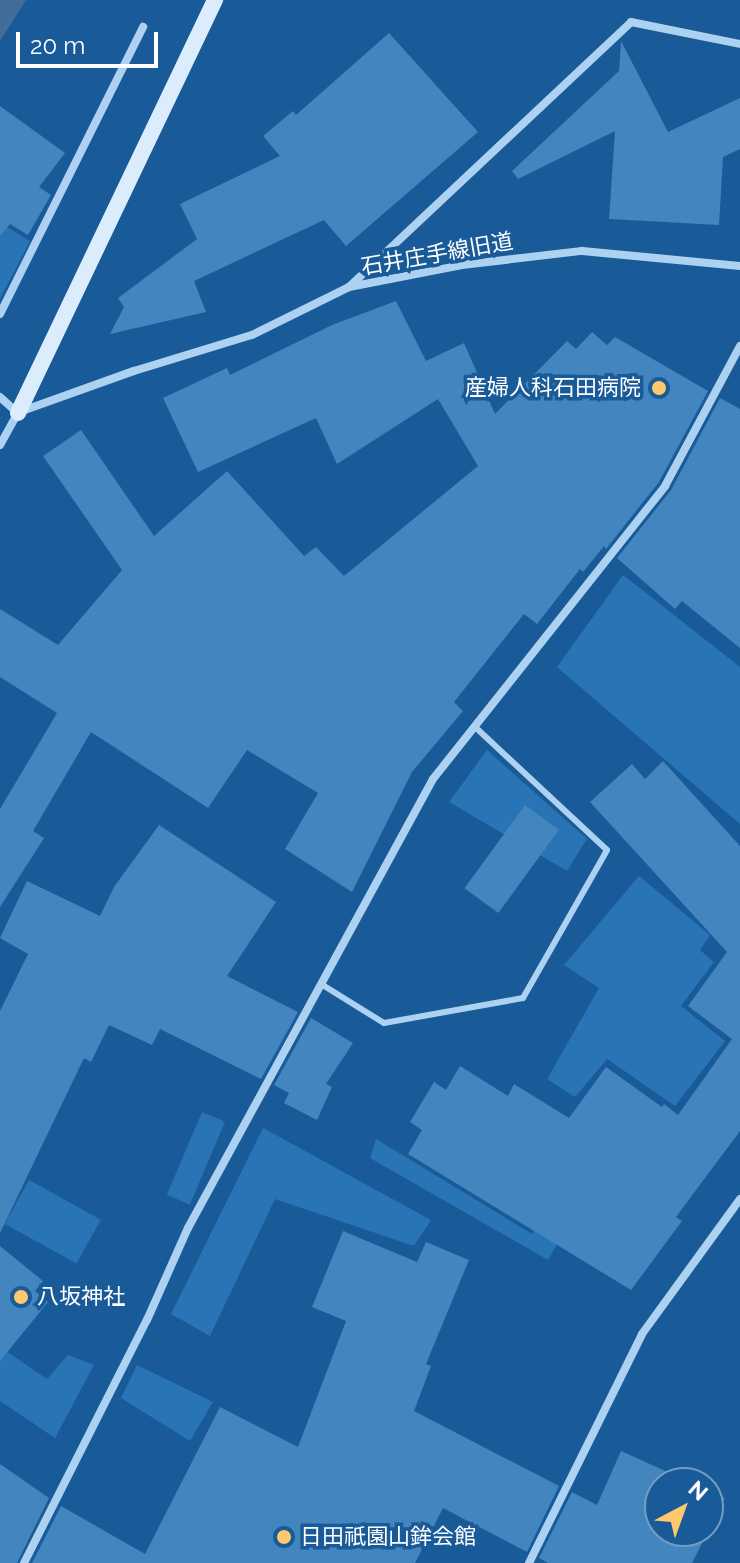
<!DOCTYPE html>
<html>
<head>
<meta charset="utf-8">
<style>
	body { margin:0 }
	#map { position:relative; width:740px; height:1563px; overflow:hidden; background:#195b98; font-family:Raleway,"Noto Sans JP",sans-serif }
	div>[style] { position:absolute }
	.green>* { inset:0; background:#2974b4; transform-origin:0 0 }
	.water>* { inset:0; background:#406e99 }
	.building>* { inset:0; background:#4285bf; transform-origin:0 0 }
	.lane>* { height:6px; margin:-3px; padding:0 3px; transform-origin:3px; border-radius:3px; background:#add2f1 }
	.street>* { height:8px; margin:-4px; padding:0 4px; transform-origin:4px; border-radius:4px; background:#add2f1 }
	.secondary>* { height:16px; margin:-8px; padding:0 8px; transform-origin:8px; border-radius:8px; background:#dbecfc }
	.dots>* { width:22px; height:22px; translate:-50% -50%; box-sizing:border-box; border:4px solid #195b98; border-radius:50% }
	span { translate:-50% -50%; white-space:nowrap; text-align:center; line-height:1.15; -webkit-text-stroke:7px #195b98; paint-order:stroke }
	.street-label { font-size:22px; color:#fff }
	.poi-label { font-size:22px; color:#fff }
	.right { translate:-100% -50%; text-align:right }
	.left { translate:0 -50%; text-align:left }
	.north { position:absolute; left:644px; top:1467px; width:80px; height:80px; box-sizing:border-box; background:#195b98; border:2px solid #759dc1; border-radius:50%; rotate:41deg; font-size:22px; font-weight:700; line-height:32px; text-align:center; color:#fff }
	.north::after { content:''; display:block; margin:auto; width:28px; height:36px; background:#ffc86d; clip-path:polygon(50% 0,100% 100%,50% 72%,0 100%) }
	.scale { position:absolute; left:16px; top:32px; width:142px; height:36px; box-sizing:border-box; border:4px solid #fff; border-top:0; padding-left:10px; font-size:24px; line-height:28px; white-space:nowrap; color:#fff; -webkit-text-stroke:6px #195b98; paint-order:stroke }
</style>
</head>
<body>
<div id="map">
	<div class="green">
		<div style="clip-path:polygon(0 223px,30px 241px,0 299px)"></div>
		<div style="clip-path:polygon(623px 575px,740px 667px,740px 824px,557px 667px)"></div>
		<div style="clip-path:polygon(487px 750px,587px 839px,567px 871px,449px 802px)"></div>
		<div style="clip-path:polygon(639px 876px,710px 935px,700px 950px,714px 962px,681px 1006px,725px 1041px,675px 1106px,607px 1059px,575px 1097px,547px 1079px,599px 988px,564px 965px)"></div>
		<div style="left:202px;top:1112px;width:25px;height:90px;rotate:23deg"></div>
		<div style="clip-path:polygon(263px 1128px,431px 1220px,414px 1246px,275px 1199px,210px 1336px,171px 1314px)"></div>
		<div style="clip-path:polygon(376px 1139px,532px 1234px,545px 1215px,566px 1228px,548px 1260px,370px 1158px)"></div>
		<div style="left:29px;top:1180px;width:82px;height:50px;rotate:29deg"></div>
		<div style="clip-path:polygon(0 1347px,47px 1379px,68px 1355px,94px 1365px,55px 1438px,0 1401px)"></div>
		<div style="clip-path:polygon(137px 1365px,213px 1402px,190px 1441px,121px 1398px)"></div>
	</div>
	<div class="water">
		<div style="clip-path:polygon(0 0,26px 0,0 41px)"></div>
	</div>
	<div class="building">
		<div style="clip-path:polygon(389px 33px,478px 132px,346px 246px,324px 220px,194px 281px,206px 312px,110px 334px,124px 307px,118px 298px,197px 239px,180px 204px,280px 156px,263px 136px,293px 111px,296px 115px)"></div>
		<div style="clip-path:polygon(621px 41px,668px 132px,740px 98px,740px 149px,723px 157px,719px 225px,609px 219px,615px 131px,518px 179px,512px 171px,619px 71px)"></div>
		<div style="clip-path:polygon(0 106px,65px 153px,39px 187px,51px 195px,28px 235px,10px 224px,0 236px)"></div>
		<div style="clip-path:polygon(396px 301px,426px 361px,464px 343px,495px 414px,567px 341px,576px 349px,592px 332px,607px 345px,615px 337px,708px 391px,659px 482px,606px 549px,604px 546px,583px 572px,580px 569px,537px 624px,524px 614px,454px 702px,463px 711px,412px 772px,352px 892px,285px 849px,318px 793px,247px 750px,208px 808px,91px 732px,33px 831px,44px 838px,0 907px,0 809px,57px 713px,0 677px,0 609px,58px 645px,122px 570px,43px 456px,81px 430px,154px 536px,227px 471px,304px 556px,316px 547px,344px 576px,478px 466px,438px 399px,337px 464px,316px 418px,198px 472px,163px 398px,227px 368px,230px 375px,332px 325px)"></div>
		<div style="clip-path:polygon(720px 398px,740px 409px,740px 648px,682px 601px,675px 609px,617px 558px,671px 490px)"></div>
		<div style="clip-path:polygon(663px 761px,740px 846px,740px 1131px,676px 1217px,682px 1221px,631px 1290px,408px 1154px,422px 1130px,410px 1122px,434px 1082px,446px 1090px,460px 1066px,508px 1096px,514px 1084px,569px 1118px,606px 1067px,662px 1107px,664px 1104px,678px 1115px,732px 1039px,688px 1006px,727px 952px,590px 802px,632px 764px,645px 779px)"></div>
		<div style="left:525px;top:805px;width:42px;height:103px;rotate:36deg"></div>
		<div style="clip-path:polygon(159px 825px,276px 902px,227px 976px,298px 1012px,261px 1079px,160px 1029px,152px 1045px,109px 1025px,91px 1062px,84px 1058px,0 1233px,0 1011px,28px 954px,0 938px,27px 881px,100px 916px,114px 887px)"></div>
		<div style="clip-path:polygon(311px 1018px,353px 1043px,326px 1084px,332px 1087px,317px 1120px,284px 1103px,289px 1093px,274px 1085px)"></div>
		<div style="clip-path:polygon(343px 1231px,417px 1262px,426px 1242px,469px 1260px,426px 1364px,431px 1366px,414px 1411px,559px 1486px,527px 1552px,443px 1508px,415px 1563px,32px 1563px,61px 1506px,145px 1554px,220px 1407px,298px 1447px,346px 1321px,312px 1307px)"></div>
		<div style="clip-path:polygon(0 1246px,43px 1281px,35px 1291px,48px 1302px,0 1361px)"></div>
		<div style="clip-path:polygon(621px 1451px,692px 1483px,660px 1483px,660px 1531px,708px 1531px,708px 1490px,725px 1498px,692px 1563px,548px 1563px,539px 1558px,572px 1492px,597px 1505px)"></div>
		<div style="clip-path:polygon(0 1464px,49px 1498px,17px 1563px,0 1563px)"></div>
	</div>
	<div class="lane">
		<div style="left:321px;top:984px;width:74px;rotate:31.8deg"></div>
		<div style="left:384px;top:1023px;width:141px;rotate:-10.2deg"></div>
		<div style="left:523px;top:998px;width:170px;rotate:-60.4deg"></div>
		<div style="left:607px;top:850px;width:180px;rotate:-137deg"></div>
	</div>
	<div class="street">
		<div style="left:349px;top:287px;width:387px;rotate:-43.2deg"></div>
		<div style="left:631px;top:22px;width:111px;rotate:11.4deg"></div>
		<div style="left:0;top:314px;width:321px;rotate:-63.5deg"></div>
		<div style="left:0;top:397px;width:24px;rotate:42deg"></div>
		<div style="left:22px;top:411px;width:119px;rotate:-19.7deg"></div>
		<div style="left:134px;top:371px;width:123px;rotate:-17deg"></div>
		<div style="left:252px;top:335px;width:108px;rotate:-26.3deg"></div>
		<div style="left:349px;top:287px;width:115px;rotate:-11deg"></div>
		<div style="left:462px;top:265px;width:121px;rotate:-6.7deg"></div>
		<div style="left:582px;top:251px;width:159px;rotate:5.4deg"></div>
		<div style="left:0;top:445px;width:37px;rotate:-61deg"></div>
		<div style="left:24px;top:1563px;width:272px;rotate:-63.2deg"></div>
		<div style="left:147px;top:1320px;width:101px;rotate:-66deg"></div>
		<div style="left:188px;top:1228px;width:511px;rotate:-61.38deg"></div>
		<div style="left:433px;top:779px;width:374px;rotate:-51.6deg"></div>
		<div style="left:665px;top:486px;width:159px;rotate:-61.8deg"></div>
		<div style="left:529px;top:1563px;width:255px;rotate:-63.7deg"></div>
		<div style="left:642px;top:1334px;width:167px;rotate:-54deg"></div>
	</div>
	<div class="secondary">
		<div style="left:18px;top:413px;width:458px;rotate:-64.5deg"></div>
	</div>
	<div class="dots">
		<div style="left:659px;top:388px;background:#ffc86d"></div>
		<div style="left:21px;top:1297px;background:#ffc86d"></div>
		<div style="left:284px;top:1537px;background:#ffc86d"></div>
	</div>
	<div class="street-label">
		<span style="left:437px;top:254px;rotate:-10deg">石井庄手線旧道</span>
	</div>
	<div class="poi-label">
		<span class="right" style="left:641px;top:388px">産婦人科石田病院</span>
		<span class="left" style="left:37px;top:1297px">八坂神社</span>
		<span class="left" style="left:300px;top:1537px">日田祇園山鉾会館</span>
	</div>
	<div class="north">N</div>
	<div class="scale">20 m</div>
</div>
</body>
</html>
